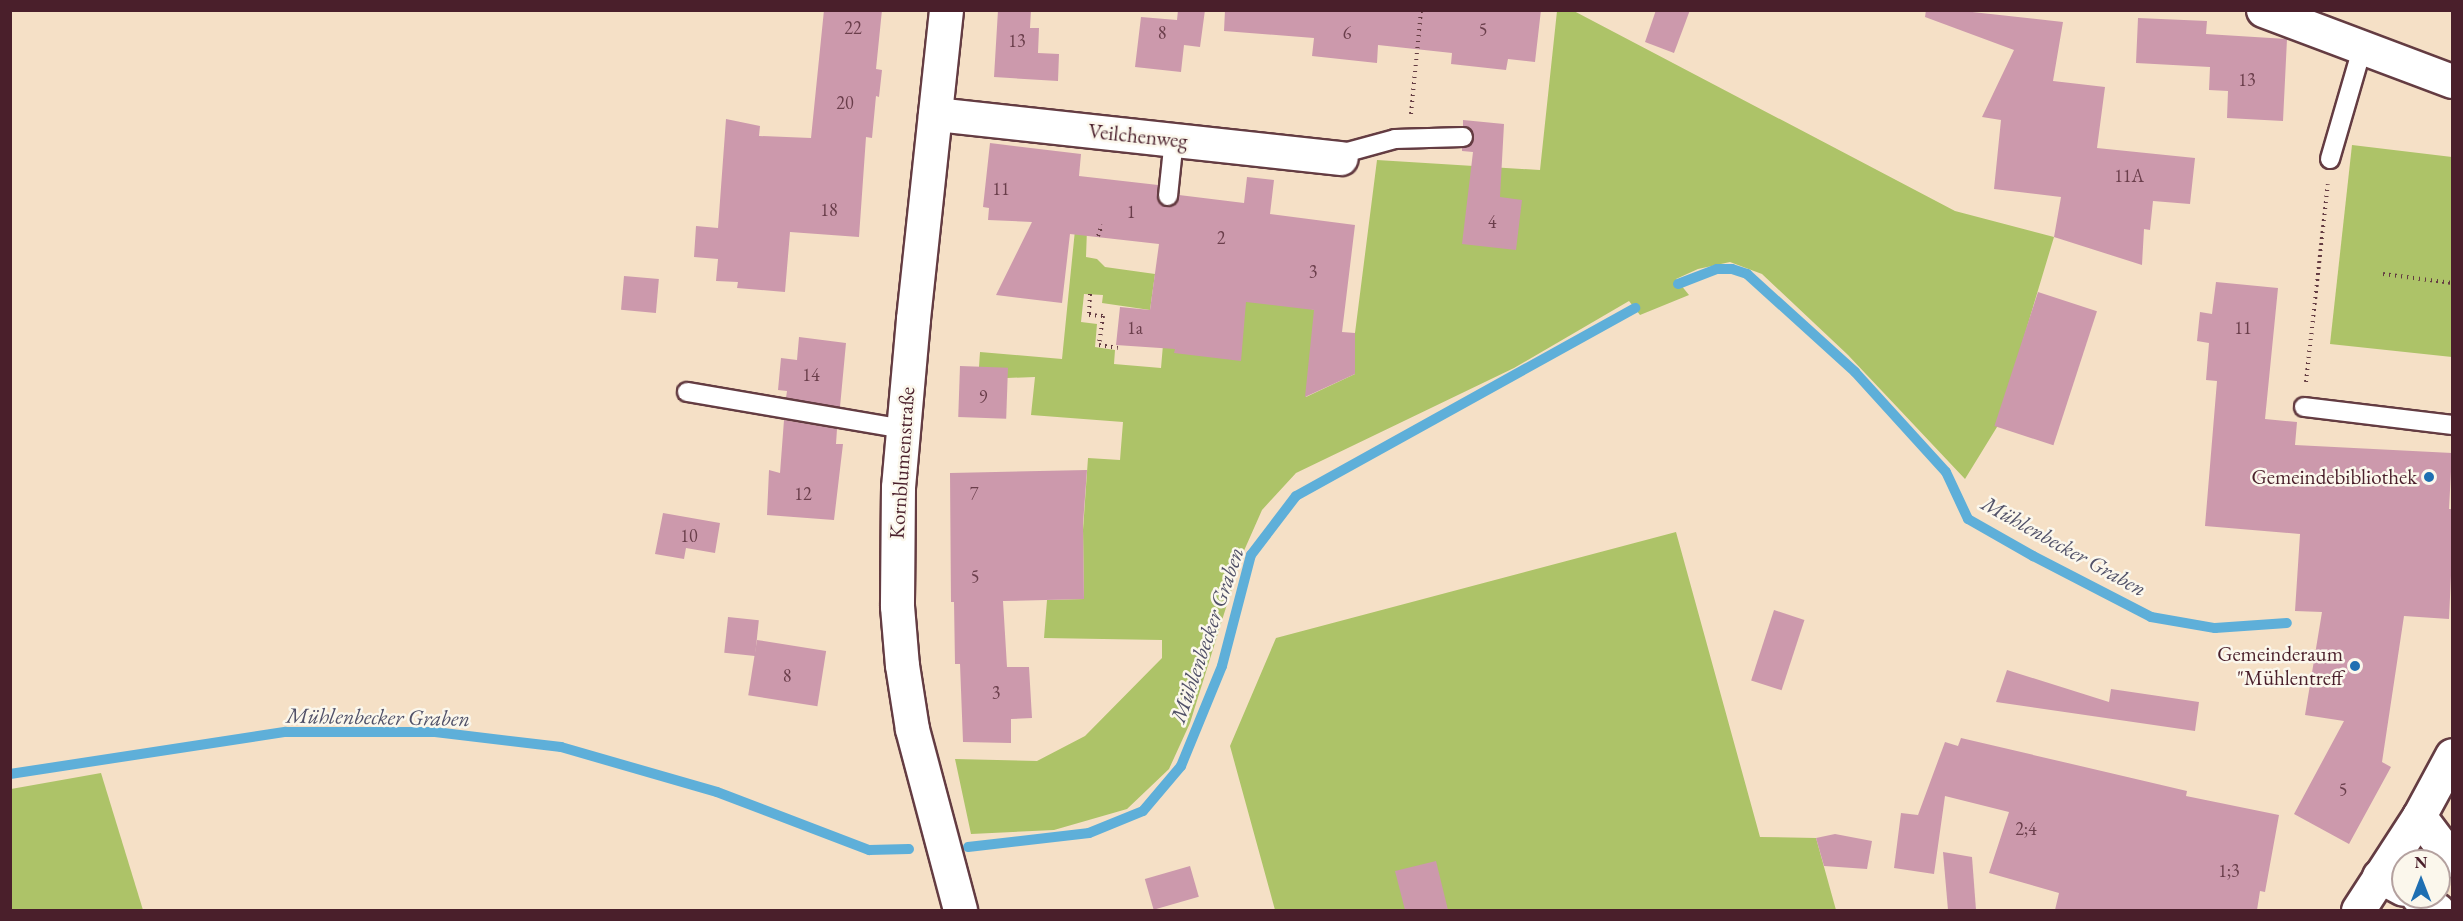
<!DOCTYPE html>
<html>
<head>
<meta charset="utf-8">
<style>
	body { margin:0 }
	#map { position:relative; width:2463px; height:921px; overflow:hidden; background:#f5e0c6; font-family:"EB Garamond",serif }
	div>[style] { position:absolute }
	.green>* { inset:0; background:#adc368 }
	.stream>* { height:10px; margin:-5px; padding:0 5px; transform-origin:5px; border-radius:5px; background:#5eafd9 }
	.building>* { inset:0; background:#cc99ac; transform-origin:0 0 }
	.path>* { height:4px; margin-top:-2px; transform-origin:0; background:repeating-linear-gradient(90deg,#643c42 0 1.5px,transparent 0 6px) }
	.roads { filter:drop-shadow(2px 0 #643c42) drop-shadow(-2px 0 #643c42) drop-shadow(0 2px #643c42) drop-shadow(0 -2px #643c42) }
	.service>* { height:18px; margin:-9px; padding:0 9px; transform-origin:9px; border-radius:9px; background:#fff }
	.minor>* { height:33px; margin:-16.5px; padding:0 16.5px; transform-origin:16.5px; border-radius:16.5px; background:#fff }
	.secondary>* { height:33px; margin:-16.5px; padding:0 16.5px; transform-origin:16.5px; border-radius:16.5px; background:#fff }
	.dots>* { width:16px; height:16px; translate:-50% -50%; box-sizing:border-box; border:3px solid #fbf7ec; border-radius:50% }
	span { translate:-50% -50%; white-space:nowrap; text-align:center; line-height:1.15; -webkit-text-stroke:5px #fbf7ec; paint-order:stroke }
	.number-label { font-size:18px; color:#6a3e4b }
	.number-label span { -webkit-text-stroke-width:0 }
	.street-label { font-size:21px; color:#4a1f2b }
	.poi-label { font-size:21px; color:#4a1f2b }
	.right { translate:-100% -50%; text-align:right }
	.water-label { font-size:22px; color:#515168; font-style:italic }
	.frame { position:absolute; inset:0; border:12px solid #4a1f2b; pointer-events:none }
	.north { position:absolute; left:2391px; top:849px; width:60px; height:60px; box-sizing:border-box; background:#fbf7ec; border:2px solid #b4a19f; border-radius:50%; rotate:0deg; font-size:16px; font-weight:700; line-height:24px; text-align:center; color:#4a1f2b }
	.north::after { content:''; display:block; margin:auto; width:21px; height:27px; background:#1f6fb2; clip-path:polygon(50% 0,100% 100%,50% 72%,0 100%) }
</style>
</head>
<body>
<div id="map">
	<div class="green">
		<div style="clip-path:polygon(1572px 10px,1955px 211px,2054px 237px,1997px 427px,1965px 479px,1848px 355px,1762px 274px,1730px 262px,1698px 269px,1676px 279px,1689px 295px,1640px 315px,1629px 301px,1514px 368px,1296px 473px,1262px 510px,1243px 553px,1190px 723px,1169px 769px,1127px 809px,1054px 830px,971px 834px,955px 759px,1037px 761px,1085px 736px,1162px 658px,1162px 640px,1044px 638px,1047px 600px,1084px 599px,1083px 530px,1088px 458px,1120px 460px,1123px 422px,1031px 415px,1035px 377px,1007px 378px,979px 367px,980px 352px,1062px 359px,1075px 230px,1087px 229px,1086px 257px,1097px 259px,1105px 267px,1155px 274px,1150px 310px,1102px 303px,1103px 295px,1084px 294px,1081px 322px,1097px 324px,1095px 347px,1115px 350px,1114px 364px,1161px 368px,1169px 275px,1328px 313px,1306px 397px,1355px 374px,1355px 333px,1377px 160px,1540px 170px,1557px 11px)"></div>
		<div style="clip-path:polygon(2352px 145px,2452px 157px,2452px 357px,2330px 344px)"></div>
		<div style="clip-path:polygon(1676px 532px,1760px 837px,1816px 838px,1836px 910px,1275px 910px,1230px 746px,1276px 638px)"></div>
		<div style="clip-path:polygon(101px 773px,143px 910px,11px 910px,11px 789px)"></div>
	</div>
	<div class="stream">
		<div style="left:1678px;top:284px;width:42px;rotate:-21deg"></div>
		<div style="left:1717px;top:269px;width:15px"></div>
		<div style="left:1732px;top:269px;width:16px;rotate:18deg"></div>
		<div style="left:1747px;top:274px;width:146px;rotate:42.2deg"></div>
		<div style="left:1855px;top:372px;width:135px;rotate:47.7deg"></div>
		<div style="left:1946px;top:472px;width:52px;rotate:64.9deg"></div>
		<div style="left:1968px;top:519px;width:75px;rotate:29.6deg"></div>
		<div style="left:2033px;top:556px;width:133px;rotate:27.3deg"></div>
		<div style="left:2151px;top:617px;width:65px;rotate:9.8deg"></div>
		<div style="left:2215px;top:628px;width:72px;rotate:-4deg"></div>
		<div style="left:10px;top:774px;width:279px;rotate:-8.7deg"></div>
		<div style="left:286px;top:732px;width:149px"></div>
		<div style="left:435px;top:732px;width:127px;rotate:6.8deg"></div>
		<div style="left:561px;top:747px;width:162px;rotate:16.1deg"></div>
		<div style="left:717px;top:792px;width:163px;rotate:20.9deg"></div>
		<div style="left:869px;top:850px;width:40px;rotate:-1.4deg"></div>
		<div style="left:968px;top:847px;width:122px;rotate:-6.6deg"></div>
		<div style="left:1089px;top:833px;width:58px;rotate:-22.2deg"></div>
		<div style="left:1143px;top:811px;width:59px;rotate:-49.8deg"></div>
		<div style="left:1181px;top:766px;width:108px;rotate:-67.7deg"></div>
		<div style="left:1222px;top:666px;width:115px;rotate:-75.4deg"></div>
		<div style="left:1251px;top:555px;width:74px;rotate:-52.7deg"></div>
		<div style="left:1296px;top:496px;width:388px;rotate:-29deg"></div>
	</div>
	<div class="building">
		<div style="clip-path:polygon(824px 10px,882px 10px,876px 69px,882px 70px,879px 97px,876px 96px,872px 138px,866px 137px,859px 237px,790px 232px,785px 292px,737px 288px,738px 282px,716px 281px,718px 259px,694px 257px,696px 226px,718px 228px,726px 119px,760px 126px,759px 136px,811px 138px)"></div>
		<div style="clip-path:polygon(998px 10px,1031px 10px,1030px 28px,1039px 28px,1038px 53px,1059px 54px,1058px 81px,994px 77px)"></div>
		<div style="clip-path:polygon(1178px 10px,1205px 10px,1200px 47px,1184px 45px,1181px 72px,1135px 67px,1141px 17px,1177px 20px)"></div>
		<div style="clip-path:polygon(1225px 10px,1541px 10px,1535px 62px,1508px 59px,1506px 70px,1451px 64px,1452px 53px,1378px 45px,1377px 63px,1312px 56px,1314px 38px,1224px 31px)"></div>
		<div style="clip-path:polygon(1656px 10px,1690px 10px,1674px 53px,1645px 42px)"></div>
		<div style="clip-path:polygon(1926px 10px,1954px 10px,2063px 22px,2053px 81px,2105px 87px,2097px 148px,2195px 158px,2190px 204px,2153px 201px,2150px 230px,2144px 229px,2142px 265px,2054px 237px,2061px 197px,1994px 189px,2001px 120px,1982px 117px,2014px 50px,1925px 17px)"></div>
		<div style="clip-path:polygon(2138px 18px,2207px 21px,2206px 34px,2287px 39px,2283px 121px,2227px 118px,2228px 91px,2209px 90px,2210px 67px,2136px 63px)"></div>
		<div style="clip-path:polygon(1463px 120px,1504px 124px,1500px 197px,1522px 200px,1516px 250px,1462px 244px,1473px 152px,1462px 151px,1462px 148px,1469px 146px,1474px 137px,1472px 131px,1463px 126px)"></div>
		<div style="clip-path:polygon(990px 143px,1081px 154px,1079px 176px,1158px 185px,1158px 200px,1166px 207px,1177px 203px,1179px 195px,1244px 203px,1247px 177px,1274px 180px,1270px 214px,1355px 225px,1342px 332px,1355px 333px,1355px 374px,1305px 397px,1314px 310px,1246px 302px,1241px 361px,1174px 353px,1175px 349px,1116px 345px,1120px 307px,1150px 310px,1159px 244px,1070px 234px,1062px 303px,996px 295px,1032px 222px,988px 220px,989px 208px,983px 207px)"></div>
		<div style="left:624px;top:276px;width:35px;height:34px;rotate:5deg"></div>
		<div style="clip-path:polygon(2216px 282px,2278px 288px,2265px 419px,2297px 422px,2295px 445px,2452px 453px,2449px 509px,2452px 509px,2452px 554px,2449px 619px,2404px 616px,2382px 762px,2391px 767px,2349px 844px,2294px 814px,2344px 721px,2305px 715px,2322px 612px,2295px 611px,2300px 534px,2205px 526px,2217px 381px,2206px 380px,2209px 343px,2197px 341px,2200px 312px,2212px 314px)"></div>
		<div style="left:2038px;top:292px;width:62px;height:141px;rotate:18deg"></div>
		<div style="clip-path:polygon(799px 337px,846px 343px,840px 407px,786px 398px,787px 391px,778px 390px,781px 358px,797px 360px)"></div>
		<div style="left:960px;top:366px;width:48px;height:51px;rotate:2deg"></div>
		<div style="clip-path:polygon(784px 420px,837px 429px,836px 444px,843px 444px,834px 520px,767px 515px,769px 470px,780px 473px)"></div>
		<div style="clip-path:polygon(1087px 470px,1083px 524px,1084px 599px,1003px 601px,1007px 667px,1029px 667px,1032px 718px,1011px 719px,1011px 743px,963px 742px,960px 664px,955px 664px,954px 602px,951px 602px,950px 473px)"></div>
		<div style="clip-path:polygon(663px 513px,720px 523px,715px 553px,686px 548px,684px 559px,655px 554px)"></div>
		<div style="left:1774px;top:610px;width:32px;height:74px;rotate:18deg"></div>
		<div style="left:728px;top:617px;width:31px;height:36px;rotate:6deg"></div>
		<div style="left:757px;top:640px;width:70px;height:56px;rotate:9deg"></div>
		<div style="clip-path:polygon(2007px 670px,2109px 702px,2111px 689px,2199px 702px,2195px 731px,1996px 702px)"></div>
		<div style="clip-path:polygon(1961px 738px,2187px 791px,2186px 796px,2279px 815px,2265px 892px,2260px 891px,2257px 910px,2055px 910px,2059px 893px,1989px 873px,2009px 812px,1945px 796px,1934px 874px,1894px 868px,1901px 813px,1918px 815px,1945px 742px,1958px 746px)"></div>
		<div style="clip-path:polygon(1835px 834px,1872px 841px,1867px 869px,1824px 866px,1816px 838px)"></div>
		<div style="clip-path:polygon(1943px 852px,1972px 857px,1976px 910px,1948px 910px)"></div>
		<div style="clip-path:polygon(1436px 861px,1448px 910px,1405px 910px,1395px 871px)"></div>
		<div style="left:1190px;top:866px;width:32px;height:47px;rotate:74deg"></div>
	</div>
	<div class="path">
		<div style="left:1411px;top:114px;width:104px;rotate:-84.5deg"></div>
		<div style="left:1098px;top:236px;width:12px;rotate:-70deg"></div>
		<div style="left:2383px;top:274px;width:70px;rotate:7.4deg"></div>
		<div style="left:1090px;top:294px;width:21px;rotate:93deg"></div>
		<div style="left:1089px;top:315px;width:14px;rotate:4deg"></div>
		<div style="left:1103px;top:316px;width:29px;rotate:98deg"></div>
		<div style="left:1099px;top:345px;width:19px;rotate:9deg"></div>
		<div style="left:2306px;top:382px;width:199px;rotate:-83.7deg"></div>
	</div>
	<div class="roads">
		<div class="service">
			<div style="left:1333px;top:156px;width:64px;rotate:-15.3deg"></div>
			<div style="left:1395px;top:139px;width:68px;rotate:-1.7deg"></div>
			<div style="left:2330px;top:159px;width:115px;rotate:-73.8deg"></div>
			<div style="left:1168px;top:196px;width:57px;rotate:-84deg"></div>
			<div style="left:687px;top:392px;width:219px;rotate:9.7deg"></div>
			<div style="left:2304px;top:407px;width:149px;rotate:6.9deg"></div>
		</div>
		<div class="minor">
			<div style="left:946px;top:10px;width:311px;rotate:96.1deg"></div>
			<div style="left:913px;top:319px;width:169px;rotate:95.1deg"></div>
			<div style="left:898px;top:487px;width:119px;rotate:90.5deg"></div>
			<div style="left:897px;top:606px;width:59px;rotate:85.2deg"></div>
			<div style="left:902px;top:665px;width:65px;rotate:81.1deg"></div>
			<div style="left:912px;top:729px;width:187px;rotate:75.1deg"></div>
			<div style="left:2263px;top:10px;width:202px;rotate:20.6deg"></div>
			<div style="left:935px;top:114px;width:408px;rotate:6.2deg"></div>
			<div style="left:2419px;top:816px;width:55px;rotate:53.1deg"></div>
			<div style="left:2379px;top:876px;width:27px;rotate:28deg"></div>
			<div style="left:2418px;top:897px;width:23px;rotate:34deg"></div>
		</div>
		<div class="secondary">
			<div style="left:2358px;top:910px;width:112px;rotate:-57deg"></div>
			<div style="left:2419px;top:816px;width:69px;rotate:-61.6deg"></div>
		</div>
	</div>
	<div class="dots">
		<div style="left:2429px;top:477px;background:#1f6fb2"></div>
		<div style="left:2355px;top:666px;background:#1f6fb2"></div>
	</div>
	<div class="number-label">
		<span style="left:853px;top:28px">22</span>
		<span style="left:1483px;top:30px">5</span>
		<span style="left:1162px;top:33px">8</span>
		<span style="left:1347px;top:33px">6</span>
		<span style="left:1017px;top:41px">13</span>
		<span style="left:2247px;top:80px">13</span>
		<span style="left:845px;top:103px">20</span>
		<span style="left:2129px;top:176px">11A</span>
		<span style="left:1001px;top:189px">11</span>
		<span style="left:829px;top:210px">18</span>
		<span style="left:1131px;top:212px">1</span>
		<span style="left:1492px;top:222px">4</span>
		<span style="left:1221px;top:238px">2</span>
		<span style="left:1313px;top:272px">3</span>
		<span style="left:1135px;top:328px">1a</span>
		<span style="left:2243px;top:328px">11</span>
		<span style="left:811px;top:375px">14</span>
		<span style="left:983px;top:397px">9</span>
		<span style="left:803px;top:494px">12</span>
		<span style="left:974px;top:494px">7</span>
		<span style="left:689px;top:536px">10</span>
		<span style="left:975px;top:577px">5</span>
		<span style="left:787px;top:676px">8</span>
		<span style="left:996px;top:693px">3</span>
		<span style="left:2343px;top:790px">5</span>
		<span style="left:2026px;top:829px">2;4</span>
		<span style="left:2229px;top:871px">1;3</span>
	</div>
	<div class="street-label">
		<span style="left:1138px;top:136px;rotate:6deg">Veilchenweg</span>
		<span style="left:902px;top:463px;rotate:-86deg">Kornblumenstraße</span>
	</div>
	<div class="poi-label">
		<span class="right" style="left:2417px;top:477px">Gemeindebibliothek</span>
		<span class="right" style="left:2343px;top:666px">Gemeinderaum<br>"Mühlentreff</span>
	</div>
	<div class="water-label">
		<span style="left:2064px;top:546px;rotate:29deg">Mühlenbecker Graben</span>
		<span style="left:1207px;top:635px;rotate:-71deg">Mühlenbecker Graben</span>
		<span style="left:378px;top:717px;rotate:1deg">Mühlenbecker Graben</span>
	</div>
	<div class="frame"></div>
	<div class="north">N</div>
</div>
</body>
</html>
